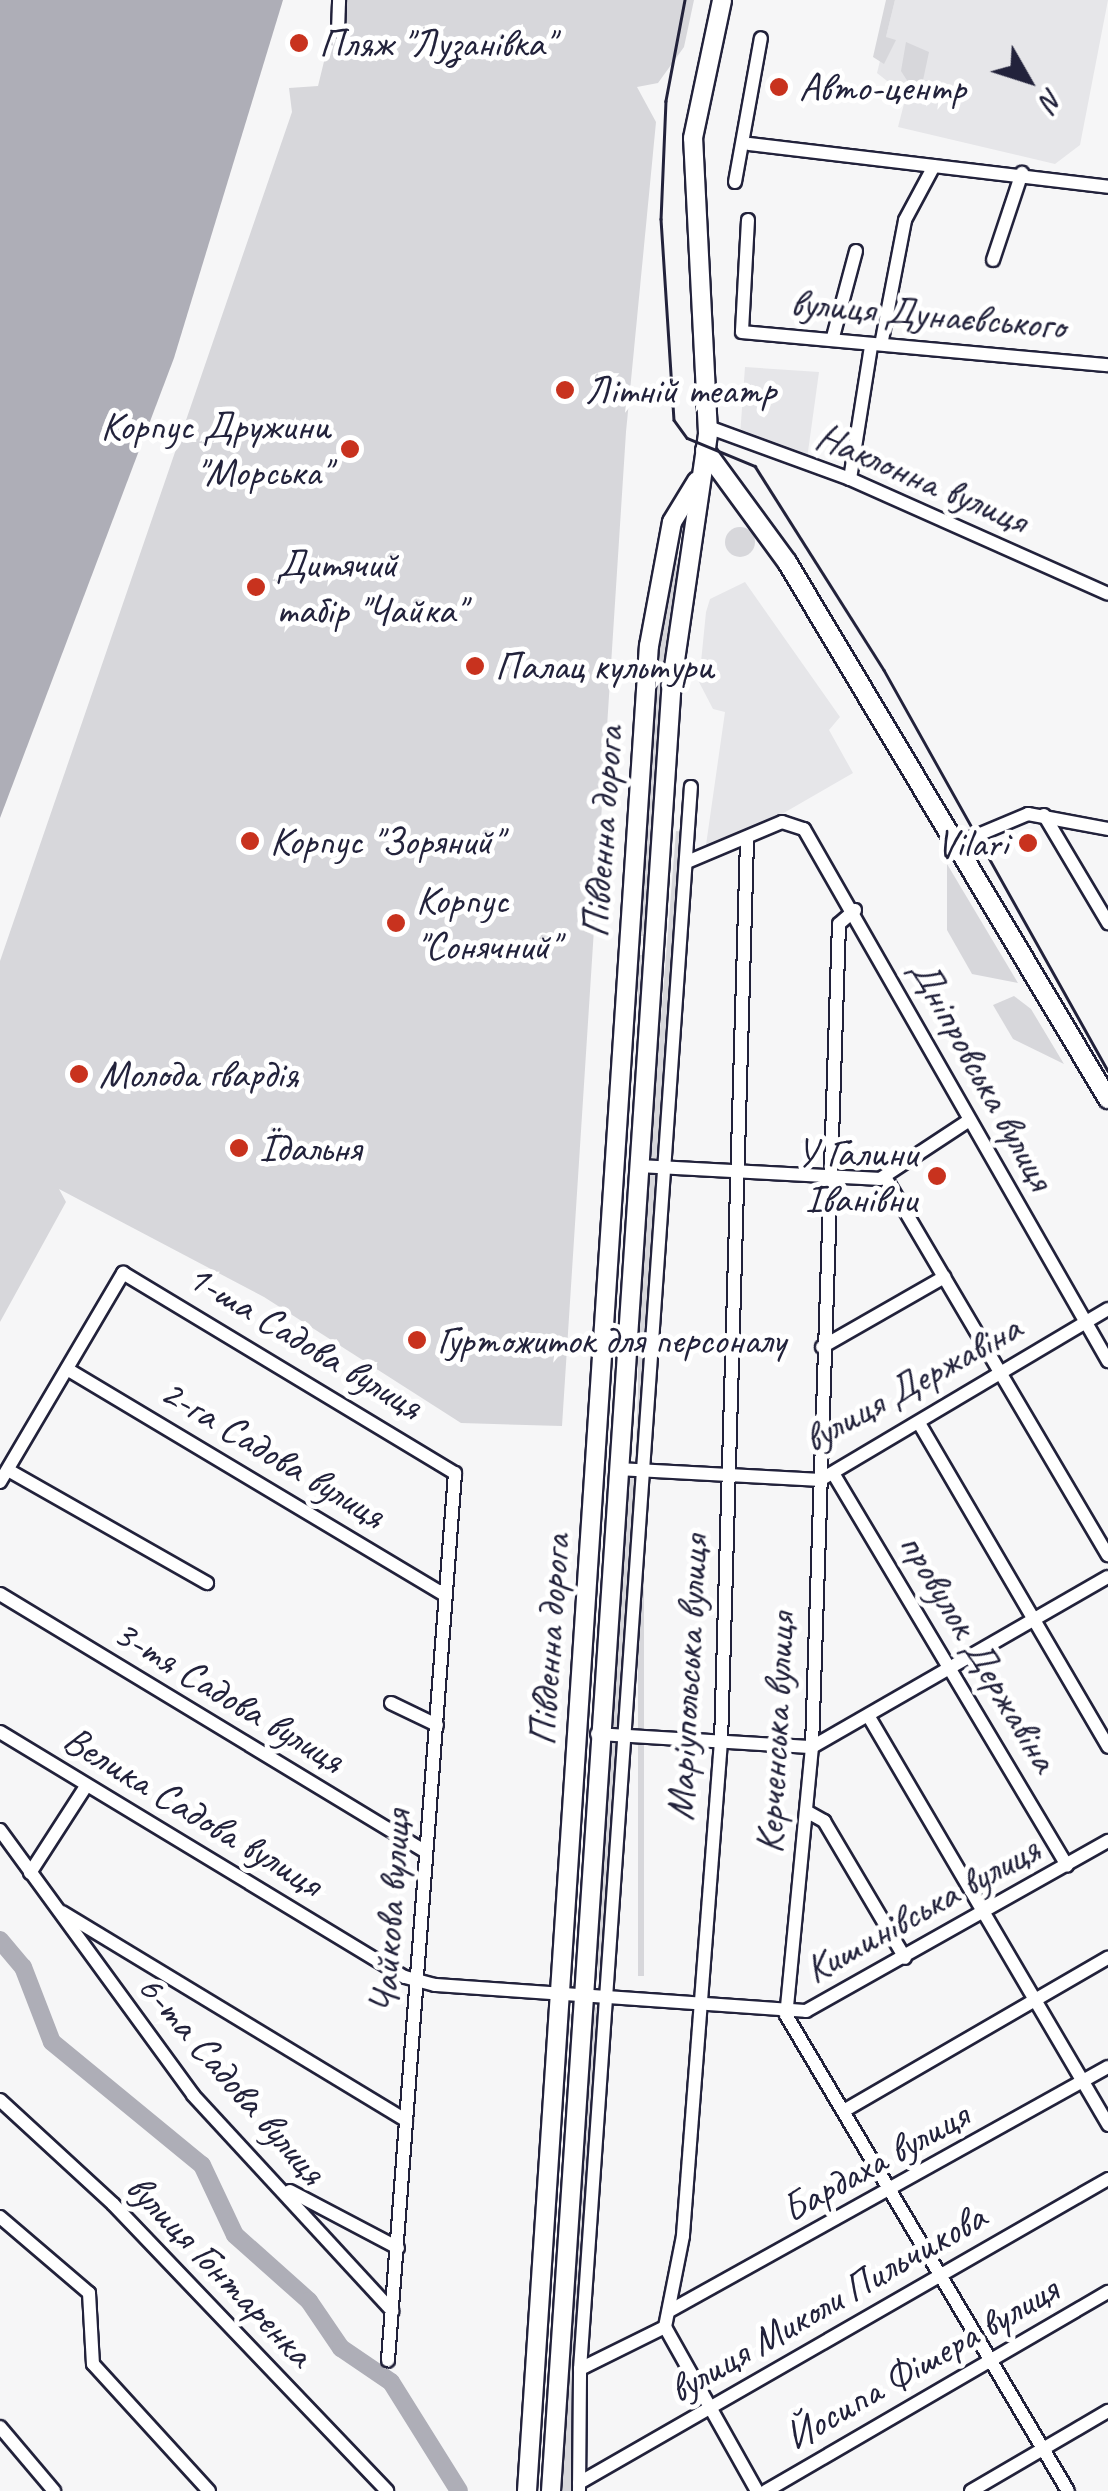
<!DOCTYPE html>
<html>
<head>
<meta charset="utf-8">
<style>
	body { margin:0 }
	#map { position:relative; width:1108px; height:2491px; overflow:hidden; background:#f6f6f7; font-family:Caveat,sans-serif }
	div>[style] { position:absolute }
	.built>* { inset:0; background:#e6e6e9 }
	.green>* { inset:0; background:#d7d7db; transform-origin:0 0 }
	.round { border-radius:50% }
	.water>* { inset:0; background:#aeaeb7 }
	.river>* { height:18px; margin:-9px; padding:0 9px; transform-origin:9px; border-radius:9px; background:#aeaeb7 }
	.roads { filter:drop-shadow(2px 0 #22223b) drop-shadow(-2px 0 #22223b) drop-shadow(0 2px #22223b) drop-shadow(0 -2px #22223b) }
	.minor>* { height:12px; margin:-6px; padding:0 6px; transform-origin:6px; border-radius:6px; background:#fff }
	.major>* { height:18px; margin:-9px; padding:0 9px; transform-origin:9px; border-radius:9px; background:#fff }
	.tram>* { height:2.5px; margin:-1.25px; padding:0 1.25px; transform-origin:1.25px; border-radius:1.25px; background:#22223b }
	.dots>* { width:28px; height:28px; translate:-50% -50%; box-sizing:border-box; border:5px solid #fff; border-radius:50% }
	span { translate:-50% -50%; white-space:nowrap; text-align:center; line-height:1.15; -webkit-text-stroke:10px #fff; paint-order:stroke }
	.poi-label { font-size:40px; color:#22223b }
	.left { translate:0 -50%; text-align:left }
	.right { translate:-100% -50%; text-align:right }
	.street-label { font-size:40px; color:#22223b }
	.north { position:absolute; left:978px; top:30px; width:100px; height:100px; -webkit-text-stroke:8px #fff; paint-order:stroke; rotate:129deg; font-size:28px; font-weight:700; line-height:40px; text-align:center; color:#22223b }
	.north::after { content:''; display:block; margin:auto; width:35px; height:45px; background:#22223b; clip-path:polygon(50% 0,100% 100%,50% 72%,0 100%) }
</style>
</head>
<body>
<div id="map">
	<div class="built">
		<div style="clip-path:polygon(895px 0,1108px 0,1080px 145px,1055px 164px,898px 127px,906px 96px,877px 73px)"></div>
		<div style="clip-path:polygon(745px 367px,819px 372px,807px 459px,740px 436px)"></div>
		<div style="clip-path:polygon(745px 582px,840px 717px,829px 730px,853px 773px,704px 859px,725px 712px,713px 709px,699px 682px,706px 612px,710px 599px)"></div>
	</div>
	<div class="green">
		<div style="clip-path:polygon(339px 0,694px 0,684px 47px,658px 83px,637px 87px,656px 122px,626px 432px,562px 1426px,461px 1423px,264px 1297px,59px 1189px,66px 1202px,0 1322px,0 961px,292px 112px,289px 88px,318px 86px)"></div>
		<div style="clip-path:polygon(886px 0,895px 0,886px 37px,896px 40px,884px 64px,873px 57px)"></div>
		<div style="clip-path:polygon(906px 42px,929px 52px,919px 99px,901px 71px)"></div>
		<div class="round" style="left:725px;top:527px;width:30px;height:30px"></div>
		<div style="clip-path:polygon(680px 533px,645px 936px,640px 936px,661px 629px)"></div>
		<div style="clip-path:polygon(676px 831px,684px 832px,660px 1163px,650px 1156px)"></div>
		<div style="clip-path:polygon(947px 864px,1018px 983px,972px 974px,947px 930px)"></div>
		<div style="left:638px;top:955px;width:6px;height:1021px"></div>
		<div style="clip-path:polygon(1014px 996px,1031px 1009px,1064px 1064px,1013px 1039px,993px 1005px)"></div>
		<div style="clip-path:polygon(657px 1170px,642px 1464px,635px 1465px,647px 1176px)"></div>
		<div style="clip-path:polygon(637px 1477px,604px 1987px,600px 1987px,595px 1941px,627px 1479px)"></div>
		<div style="clip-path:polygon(598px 2006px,576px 2491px,560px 2491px,590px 2011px)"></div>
		<div style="clip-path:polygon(564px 2014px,571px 2014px,541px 2361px)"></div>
	</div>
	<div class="water">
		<div style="clip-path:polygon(0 0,283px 0,174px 358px,0 818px)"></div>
	</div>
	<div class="river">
		<div style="left:0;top:1940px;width:35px;rotate:50deg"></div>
		<div style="left:23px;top:1967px;width:80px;rotate:68.9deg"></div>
		<div style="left:52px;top:2042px;width:194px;rotate:39.4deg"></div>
		<div style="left:202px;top:2165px;width:77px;rotate:64.8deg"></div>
		<div style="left:235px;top:2235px;width:99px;rotate:41.7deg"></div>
		<div style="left:309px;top:2301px;width:57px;rotate:55.8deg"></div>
		<div style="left:341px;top:2348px;width:60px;rotate:34.2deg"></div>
		<div style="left:391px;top:2382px;width:128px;rotate:58deg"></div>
	</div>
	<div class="roads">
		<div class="minor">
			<div style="left:338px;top:31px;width:31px;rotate:-88deg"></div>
			<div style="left:749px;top:144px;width:362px;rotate:6.8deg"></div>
			<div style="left:735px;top:182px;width:146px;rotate:-79.8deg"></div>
			<div style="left:748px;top:220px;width:112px;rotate:93.1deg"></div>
			<div style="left:742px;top:332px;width:367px;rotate:5.2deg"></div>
			<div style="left:993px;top:260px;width:92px;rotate:-71.6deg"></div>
			<div style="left:833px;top:337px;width:89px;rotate:-75deg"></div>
			<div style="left:882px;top:340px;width:122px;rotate:-79.1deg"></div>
			<div style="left:905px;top:220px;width:61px;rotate:-61.8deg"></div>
			<div style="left:708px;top:427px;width:151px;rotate:20.1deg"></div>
			<div style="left:850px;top:479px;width:282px;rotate:24deg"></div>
			<div style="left:850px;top:479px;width:135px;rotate:-81deg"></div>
			<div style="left:1044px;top:815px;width:126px;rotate:59.3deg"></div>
			<div style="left:747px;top:840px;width:901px;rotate:91.65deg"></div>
			<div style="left:721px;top:1741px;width:496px;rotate:94.4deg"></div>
			<div style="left:683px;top:2236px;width:93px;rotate:101.2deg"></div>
			<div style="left:665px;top:2327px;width:188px;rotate:60.7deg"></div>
			<div style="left:959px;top:843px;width:75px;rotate:-22.8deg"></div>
			<div style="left:1028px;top:814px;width:81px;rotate:10.6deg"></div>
			<div style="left:687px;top:862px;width:103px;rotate:-22.8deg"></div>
			<div style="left:782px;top:822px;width:23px;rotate:18deg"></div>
			<div style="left:804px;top:829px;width:613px;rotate:60.26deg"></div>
			<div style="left:855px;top:910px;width:21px;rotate:139deg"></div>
			<div style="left:839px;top:924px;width:823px;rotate:91.88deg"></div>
			<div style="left:812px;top:1747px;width:269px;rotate:95.5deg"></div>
			<div style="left:786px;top:2015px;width:553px;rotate:59.36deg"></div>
			<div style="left:640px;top:1166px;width:240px;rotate:3.1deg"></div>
			<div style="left:880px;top:1179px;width:105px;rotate:-33.4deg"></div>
			<div style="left:885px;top:1177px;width:439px;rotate:59.5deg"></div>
			<div style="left:822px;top:1347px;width:141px;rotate:-29.8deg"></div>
			<div style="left:67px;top:1369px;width:440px;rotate:30.9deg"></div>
			<div style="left:919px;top:1423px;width:375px;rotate:59.7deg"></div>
			<div style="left:619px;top:1469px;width:201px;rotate:3.1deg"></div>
			<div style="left:820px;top:1480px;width:335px;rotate:-30.7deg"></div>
			<div style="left:8px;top:1470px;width:229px;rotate:29.6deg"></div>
			<div style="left:833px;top:1473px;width:457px;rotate:59.2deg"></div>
			<div style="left:0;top:1482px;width:243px;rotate:-59.5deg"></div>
			<div style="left:123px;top:1273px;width:388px;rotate:31.1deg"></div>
			<div style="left:455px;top:1473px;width:890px;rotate:94.32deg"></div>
			<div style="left:0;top:1594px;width:497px;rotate:31.2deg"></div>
			<div style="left:391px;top:1703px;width:51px;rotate:25.6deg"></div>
			<div style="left:869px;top:1717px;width:473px;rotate:59.6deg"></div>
			<div style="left:0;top:1732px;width:473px;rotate:31.2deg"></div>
			<div style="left:405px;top:1977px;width:31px;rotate:15deg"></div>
			<div style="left:435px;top:1985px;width:372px;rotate:4deg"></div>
			<div style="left:806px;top:2011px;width:347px;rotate:-29.4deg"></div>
			<div style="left:597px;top:1734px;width:215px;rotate:3.5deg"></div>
			<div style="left:812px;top:1747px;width:341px;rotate:-29.9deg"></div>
			<div style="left:806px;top:1811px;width:21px;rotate:29deg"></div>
			<div style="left:824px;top:1821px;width:159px;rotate:59.4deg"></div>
			<div style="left:0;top:1830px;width:328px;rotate:53.9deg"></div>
			<div style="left:193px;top:2095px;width:294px;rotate:47.3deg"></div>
			<div style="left:30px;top:1873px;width:103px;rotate:-57.2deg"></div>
			<div style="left:62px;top:1912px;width:402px;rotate:31.2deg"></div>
			<div style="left:0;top:2100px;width:154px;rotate:42.6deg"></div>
			<div style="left:113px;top:2204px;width:397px;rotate:46.3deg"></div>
			<div style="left:847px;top:2109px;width:302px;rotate:-30.1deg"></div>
			<div style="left:290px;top:2191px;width:122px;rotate:27.8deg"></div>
			<div style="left:0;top:2217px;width:117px;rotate:40.5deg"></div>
			<div style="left:89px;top:2293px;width:71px;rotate:86.8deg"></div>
			<div style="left:93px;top:2364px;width:172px;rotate:47.6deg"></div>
			<div style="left:671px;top:2310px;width:500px;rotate:-29.08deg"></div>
			<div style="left:580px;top:2369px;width:95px;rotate:-26.3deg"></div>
			<div style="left:0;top:2427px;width:84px;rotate:49.8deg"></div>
			<div style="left:579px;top:2483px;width:610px;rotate:-29.88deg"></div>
			<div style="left:579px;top:2491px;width:122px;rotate:-89.5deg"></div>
			<div style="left:580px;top:2369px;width:1586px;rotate:-85.99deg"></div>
			<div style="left:766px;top:2491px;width:396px;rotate:-30.2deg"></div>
			<div style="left:971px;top:2491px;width:159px;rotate:-30.3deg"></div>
		</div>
		<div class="major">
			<div style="left:705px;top:450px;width:139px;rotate:53.8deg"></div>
			<div style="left:787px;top:562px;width:626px;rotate:59.13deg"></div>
			<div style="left:527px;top:2491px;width:1849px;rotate:-86.22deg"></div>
			<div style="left:649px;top:646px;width:126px;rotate:-79.5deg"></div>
			<div style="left:672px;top:522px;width:48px;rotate:-58.6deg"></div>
			<div style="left:551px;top:2491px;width:1814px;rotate:-86.18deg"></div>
			<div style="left:672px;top:681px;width:251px;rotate:-81.7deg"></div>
			<div style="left:708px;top:433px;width:295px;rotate:-92.9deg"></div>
			<div style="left:693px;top:138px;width:141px;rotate:-78.1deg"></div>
		</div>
	</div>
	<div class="tram">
		<div style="left:685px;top:0;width:103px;rotate:100.7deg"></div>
		<div style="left:666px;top:101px;width:118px;rotate:92.4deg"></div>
		<div style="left:661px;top:219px;width:201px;rotate:86.3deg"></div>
		<div style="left:674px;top:420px;width:22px;rotate:54deg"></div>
		<div style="left:687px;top:438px;width:74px;rotate:22.4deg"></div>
		<div style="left:755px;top:466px;width:241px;rotate:57.7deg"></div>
		<div style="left:884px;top:670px;width:459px;rotate:60.8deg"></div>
	</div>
	<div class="dots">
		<div style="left:299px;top:43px;background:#c8321e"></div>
		<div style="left:779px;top:87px;background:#c8321e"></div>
		<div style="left:565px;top:390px;background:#c8321e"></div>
		<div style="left:350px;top:449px;background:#c8321e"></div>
		<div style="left:256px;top:587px;background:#c8321e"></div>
		<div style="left:475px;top:666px;background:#c8321e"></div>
		<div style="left:250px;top:841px;background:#c8321e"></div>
		<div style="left:1028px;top:843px;background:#c8321e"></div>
		<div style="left:396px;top:923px;background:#c8321e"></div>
		<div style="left:79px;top:1074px;background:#c8321e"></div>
		<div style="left:239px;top:1148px;background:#c8321e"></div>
		<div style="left:937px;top:1176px;background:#c8321e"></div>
		<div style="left:417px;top:1340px;background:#c8321e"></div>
	</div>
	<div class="poi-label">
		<span class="left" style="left:319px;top:43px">Пляж "Лузанівка"</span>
		<span class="left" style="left:799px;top:87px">Авто-центр</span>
		<span class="left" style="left:585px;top:390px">Літній театр</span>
		<span class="right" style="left:330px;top:449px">Корпус Дружини<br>"Морська"</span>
		<span class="left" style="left:276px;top:587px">Дитячий<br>табір "Чайка"</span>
		<span class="left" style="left:495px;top:666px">Палац культури</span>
		<span class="left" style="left:270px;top:841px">Корпус "Зоряний"</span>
		<span class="right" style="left:1008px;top:843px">Vilari</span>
		<span class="left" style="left:416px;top:923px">Корпус<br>"Сонячний"</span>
		<span class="left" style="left:99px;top:1074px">Молода гвардія</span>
		<span class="left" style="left:259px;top:1148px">Їдальня</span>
		<span class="right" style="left:917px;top:1176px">У Галини<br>Іванівни</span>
		<span class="left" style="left:437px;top:1340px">Гуртожиток для персоналу</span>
	</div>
	<div class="street-label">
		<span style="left:928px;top:314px;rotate:5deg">вулиця Дунаєвського</span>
		<span style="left:922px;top:478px;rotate:23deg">Наклонна вулиця</span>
		<span style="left:602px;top:832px;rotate:-86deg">Південна дорога</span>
		<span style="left:982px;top:1074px;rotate:61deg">Дніпровська вулиця</span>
		<span style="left:305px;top:1341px;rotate:31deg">1-ша Садова вулиця</span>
		<span style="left:912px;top:1383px;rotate:-29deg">вулиця Державіна</span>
		<span style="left:273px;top:1453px;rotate:31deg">2-га Садова вулиця</span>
		<span style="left:549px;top:1640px;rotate:-86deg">Південна дорога</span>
		<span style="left:979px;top:1652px;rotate:59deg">провулок Державіна</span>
		<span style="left:687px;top:1678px;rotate:-87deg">Маріупольська вулиця</span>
		<span style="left:229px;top:1696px;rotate:31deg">3-тя Садова вулиця</span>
		<span style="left:775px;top:1733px;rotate:-87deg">Керченська вулиця</span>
		<span style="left:193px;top:1811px;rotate:31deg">Велика Садова вулиця</span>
		<span style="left:922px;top:1909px;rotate:-29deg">Кишинівська вулиця</span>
		<span style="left:390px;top:1912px;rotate:-86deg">Чайкова вулиця</span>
		<span style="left:232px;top:2079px;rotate:49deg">6-та Садова вулиця</span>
		<span style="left:875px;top:2162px;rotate:-29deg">Бардаха вулиця</span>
		<span style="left:220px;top:2270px;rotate:46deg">вулиця Гонтаренка</span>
		<span style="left:827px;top:2303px;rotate:-30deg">вулиця Миколи Пильчикова</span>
		<span style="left:921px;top:2363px;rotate:-30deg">Йосипа Фішера вулиця</span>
	</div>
	<div class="north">N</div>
</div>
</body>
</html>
